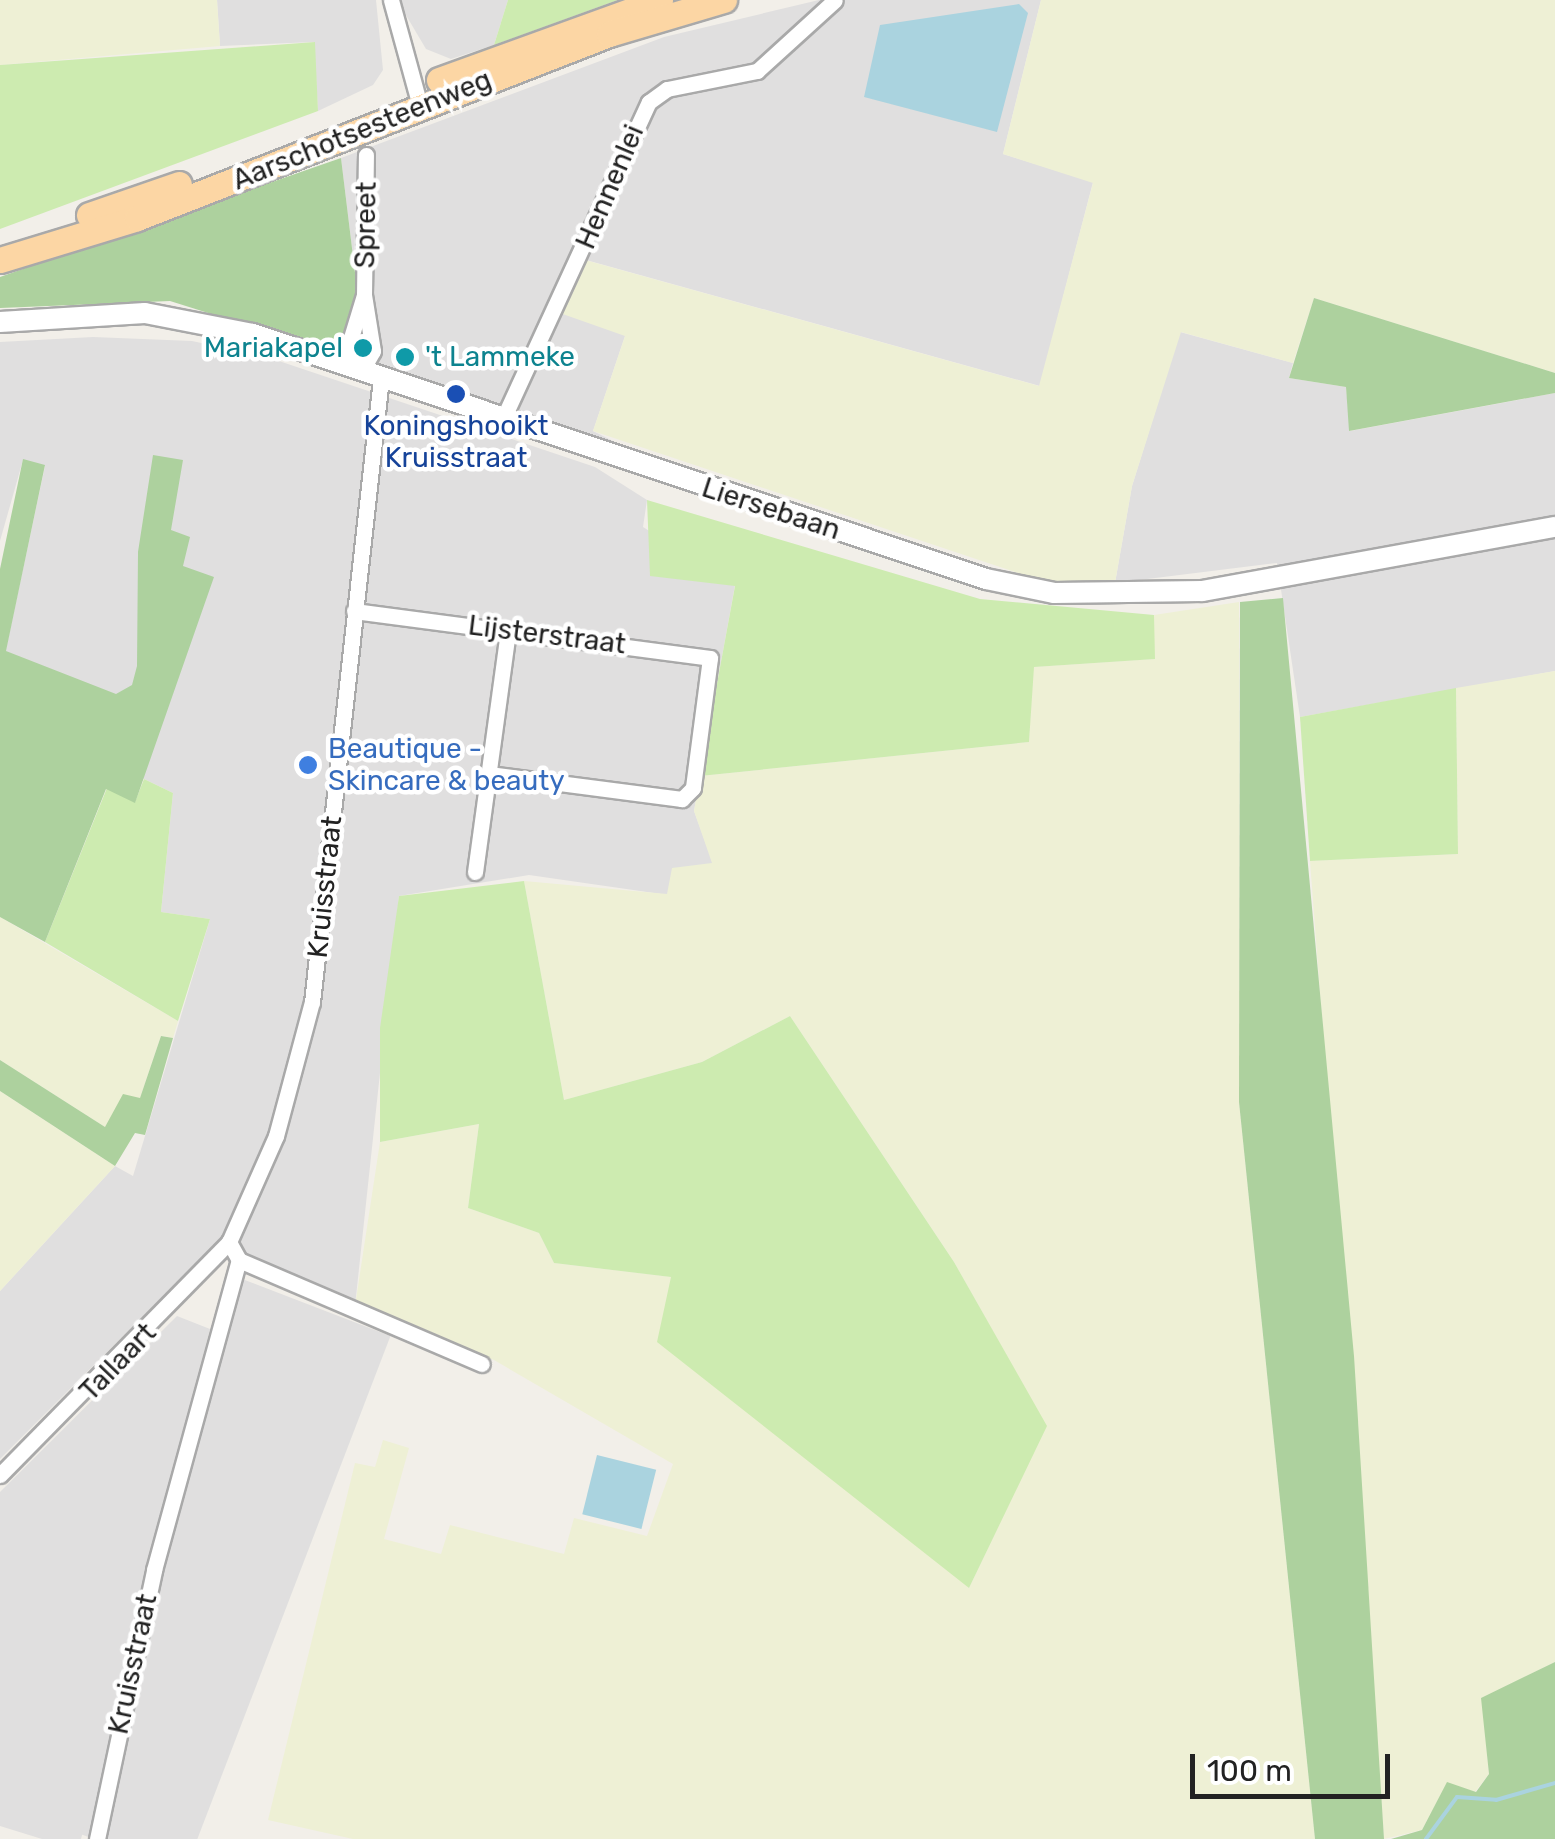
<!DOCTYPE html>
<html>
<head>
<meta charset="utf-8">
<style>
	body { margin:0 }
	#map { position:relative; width:1555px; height:1839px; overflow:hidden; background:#f2efe9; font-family:Rubik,sans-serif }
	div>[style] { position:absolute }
	.residential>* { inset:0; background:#e0dfdf; transform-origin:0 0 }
	.farmland>* { inset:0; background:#eef0d5 }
	.grass>* { inset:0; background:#cdebb0 }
	.forest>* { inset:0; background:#add19e }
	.water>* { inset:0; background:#aad3df; transform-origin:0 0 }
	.stream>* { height:4px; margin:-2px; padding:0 2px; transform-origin:2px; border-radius:2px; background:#aad3df }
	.roads { filter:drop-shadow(2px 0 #a9a9a9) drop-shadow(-2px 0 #a9a9a9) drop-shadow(0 2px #a9a9a9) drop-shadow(0 -2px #a9a9a9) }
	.minor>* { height:15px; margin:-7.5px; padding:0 7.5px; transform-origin:7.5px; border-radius:7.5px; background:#fff }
	.tertiary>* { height:20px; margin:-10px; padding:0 10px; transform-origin:10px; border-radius:10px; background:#fff }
	.primary>* { height:25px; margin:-12.5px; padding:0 12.5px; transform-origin:12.5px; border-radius:12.5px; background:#fcd6a4 }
	.dots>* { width:28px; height:28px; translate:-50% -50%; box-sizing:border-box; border:5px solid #fff; border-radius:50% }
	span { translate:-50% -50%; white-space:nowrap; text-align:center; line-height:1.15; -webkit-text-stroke:9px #fff; paint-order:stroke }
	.street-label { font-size:28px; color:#222 }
	.culture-label { font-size:28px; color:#0d838f }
	.right { translate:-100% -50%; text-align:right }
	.left { translate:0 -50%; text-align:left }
	.transit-label { font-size:28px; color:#164399 }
	.shop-label { font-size:28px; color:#366cbe }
	.scale { position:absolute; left:1190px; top:1754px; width:200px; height:45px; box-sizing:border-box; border:5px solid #222; border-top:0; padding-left:12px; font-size:30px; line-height:35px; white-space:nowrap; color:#222; -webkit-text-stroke:8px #fff; paint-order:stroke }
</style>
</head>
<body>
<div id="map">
	<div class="residential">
		<div style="clip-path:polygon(217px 0,376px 0,383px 70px,373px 85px,318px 111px,314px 42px,220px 46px)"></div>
		<div style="clip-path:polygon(397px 0,508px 0,494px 45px,451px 59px,426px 49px)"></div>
		<div style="clip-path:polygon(819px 0,1041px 0,1003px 154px,1093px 182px,1040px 386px,586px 260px,625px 336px,593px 431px,623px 446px,339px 354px,357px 289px,341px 158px,664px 37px)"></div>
		<div style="clip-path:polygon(1180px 332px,1293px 363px,1289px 378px,1346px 387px,1350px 431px,1555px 393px,1555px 671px,1300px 717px,1277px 563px,1115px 583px,1132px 486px)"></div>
		<div style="clip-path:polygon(93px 337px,192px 341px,267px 357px,595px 467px,647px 500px,643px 527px,735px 585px,694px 811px,713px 863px,668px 895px,529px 875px,399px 896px,355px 1306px,213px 1246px,0 1459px,0 1291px,115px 1166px,133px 1176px,210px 919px,161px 912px,173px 793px,55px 736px,0 677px,45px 466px,23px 460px,0 541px,0 342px)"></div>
		<div style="left:242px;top:1279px;width:159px;height:576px;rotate:21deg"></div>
		<div style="clip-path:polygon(177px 1316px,210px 1329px,81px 1839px,42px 1839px,0 1826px,0 1492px)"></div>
	</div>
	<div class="farmland">
		<div style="clip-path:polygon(0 0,217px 0,220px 46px,0 65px)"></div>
		<div style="clip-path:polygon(1041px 0,1555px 0,1555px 373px,1314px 298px,1293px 363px,1181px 332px,1132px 486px,1115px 583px,1045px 582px,593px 431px,625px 336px,557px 312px,585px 260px,1039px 386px,1093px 183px,1003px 154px)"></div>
		<div style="clip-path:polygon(1239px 602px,1239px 1102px,1315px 1839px,353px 1839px,268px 1820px,355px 1463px,375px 1467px,383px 1440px,409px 1448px,384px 1539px,441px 1554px,450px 1525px,564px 1554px,574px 1518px,647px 1536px,673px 1464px,494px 1360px,355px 1306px,380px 1142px,479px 1124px,468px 1208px,539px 1233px,554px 1263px,672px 1277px,969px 1588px,1046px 1426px,954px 1262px,790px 1016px,702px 1062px,564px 1100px,524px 881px,667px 894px,672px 868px,712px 863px,694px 811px,700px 776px,1029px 742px,1033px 667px,1154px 659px,1154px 615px)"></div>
		<div style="clip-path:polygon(1555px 671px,1555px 1662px,1482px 1698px,1489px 1774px,1475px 1792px,1447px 1783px,1422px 1830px,1384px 1839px,1310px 861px,1458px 854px,1456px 688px)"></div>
		<div style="clip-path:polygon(0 917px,178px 1021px,173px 1038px,161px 1036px,140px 1098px,105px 1127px,0 1060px)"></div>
		<div style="clip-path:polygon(0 1091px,115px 1166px,0 1291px)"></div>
	</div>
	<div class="grass">
		<div style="clip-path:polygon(508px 0,618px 0,494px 45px)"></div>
		<div style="clip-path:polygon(315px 42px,318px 111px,0 229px,0 65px)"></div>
		<div style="clip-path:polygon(647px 500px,980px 599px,1154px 615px,1155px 659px,1034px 667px,1029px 742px,700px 776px,735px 586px,650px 576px)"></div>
		<div style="clip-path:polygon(1456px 688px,1458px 854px,1310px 861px,1300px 717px)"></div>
		<div style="clip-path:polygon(144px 779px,173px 793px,161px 912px,210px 919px,178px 1021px,45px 942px,107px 788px,135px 802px)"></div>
		<div style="clip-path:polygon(524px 881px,564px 1100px,702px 1062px,790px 1016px,954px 1262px,1047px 1426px,969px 1588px,657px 1342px,671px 1277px,554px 1263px,539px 1233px,468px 1208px,479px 1124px,380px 1142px,380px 1028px,399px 896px)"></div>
	</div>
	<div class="forest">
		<div style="clip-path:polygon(341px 158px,357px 289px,339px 354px,170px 301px,0 308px,0 277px)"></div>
		<div style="clip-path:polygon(1314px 298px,1555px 373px,1555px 393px,1349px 431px,1346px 387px,1289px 378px)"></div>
		<div style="clip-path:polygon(153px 455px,183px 460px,171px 530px,190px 537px,183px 566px,214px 577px,135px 803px,106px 789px,45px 942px,0 917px,0 569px,23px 459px,45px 465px,6px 651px,116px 694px,132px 685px,137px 666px,138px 552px)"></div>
		<div style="clip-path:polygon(1283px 598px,1354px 1356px,1384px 1839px,1315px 1839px,1239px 1102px,1240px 602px)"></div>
		<div style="clip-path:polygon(161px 1036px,173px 1038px,145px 1135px,135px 1133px,115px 1166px,0 1091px,0 1060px,105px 1127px,123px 1094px,140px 1098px)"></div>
		<div style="clip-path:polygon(1555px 1662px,1555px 1839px,1391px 1839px,1422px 1830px,1447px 1782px,1476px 1792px,1489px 1774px,1481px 1698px)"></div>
	</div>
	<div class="water">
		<div style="clip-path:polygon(1019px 4px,1028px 13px,997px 132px,864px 97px,880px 25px)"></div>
		<div style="left:597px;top:1455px;width:61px;height:61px;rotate:14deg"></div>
	</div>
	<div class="stream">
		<div style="left:1426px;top:1839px;width:52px;rotate:-53.6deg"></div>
		<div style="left:1457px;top:1797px;width:39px;rotate:4deg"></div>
		<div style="left:1496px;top:1800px;width:61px;rotate:-16.1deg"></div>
	</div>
	<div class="roads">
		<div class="minor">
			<div style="left:391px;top:0;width:110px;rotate:74.7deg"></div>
			<div style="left:343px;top:364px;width:72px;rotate:-73.1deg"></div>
			<div style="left:364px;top:295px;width:140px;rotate:-89.2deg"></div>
			<div style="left:362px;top:370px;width:22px;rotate:-60deg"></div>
			<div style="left:373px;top:351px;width:57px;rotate:-99.1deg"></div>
			<div style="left:503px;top:419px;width:349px;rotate:-65.3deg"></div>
			<div style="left:649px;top:102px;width:22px;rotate:-36deg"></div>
			<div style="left:667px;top:89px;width:92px;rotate:-11.3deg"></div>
			<div style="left:757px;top:71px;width:105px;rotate:-42.3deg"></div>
			<div style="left:354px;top:611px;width:359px;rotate:7.5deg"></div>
			<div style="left:710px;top:658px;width:131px;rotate:97.5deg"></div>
			<div style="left:693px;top:788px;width:16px;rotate:135deg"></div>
			<div style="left:682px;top:799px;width:195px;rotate:-172.6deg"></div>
			<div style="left:475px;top:872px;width:243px;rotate:-82.2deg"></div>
			<div style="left:239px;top:1260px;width:264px;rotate:23.2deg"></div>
			<div style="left:0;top:1475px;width:327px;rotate:-45.5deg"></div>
			<div style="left:97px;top:1839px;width:275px;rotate:-78deg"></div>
			<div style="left:154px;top:1570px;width:321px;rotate:-74.7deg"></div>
			<div style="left:239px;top:1260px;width:21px;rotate:-119deg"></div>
			<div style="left:229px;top:1242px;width:116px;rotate:-66.1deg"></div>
			<div style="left:276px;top:1136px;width:139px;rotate:-75deg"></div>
			<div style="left:312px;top:1002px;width:628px;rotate:-83.69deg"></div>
		</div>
		<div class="tertiary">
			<div style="left:0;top:322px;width:145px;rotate:-3.6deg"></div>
			<div style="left:145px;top:313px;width:110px;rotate:11deg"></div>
			<div style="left:253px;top:334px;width:773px;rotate:18.48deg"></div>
			<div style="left:986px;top:579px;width:69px;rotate:11.6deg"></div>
			<div style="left:1054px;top:593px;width:148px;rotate:-0.8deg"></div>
			<div style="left:1202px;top:591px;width:359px;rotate:-10.3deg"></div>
		</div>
		<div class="primary">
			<div style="left:439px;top:80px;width:235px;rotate:-19.9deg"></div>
			<div style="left:89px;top:215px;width:95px;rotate:-19deg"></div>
			<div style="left:0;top:260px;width:143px;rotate:-17deg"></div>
			<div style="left:137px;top:218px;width:507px;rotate:-21.3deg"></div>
			<div style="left:609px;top:34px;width:120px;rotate:-16.5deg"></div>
		</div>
	</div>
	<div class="dots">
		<div style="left:363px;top:348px;background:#0f9aa8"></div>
		<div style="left:405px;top:357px;background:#0f9aa8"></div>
		<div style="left:456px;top:394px;background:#1a4fb4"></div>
		<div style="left:308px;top:765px;background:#3f7fe0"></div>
	</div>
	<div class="street-label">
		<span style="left:362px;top:130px;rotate:-22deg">Aarschotsesteenweg</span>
		<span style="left:610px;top:187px;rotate:-67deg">Hennenlei</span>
		<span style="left:366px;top:225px;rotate:-89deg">Spreet</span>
		<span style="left:771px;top:509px;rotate:18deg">Liersebaan</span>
		<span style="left:547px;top:635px;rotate:7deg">Lijsterstraat</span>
		<span style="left:325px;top:887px;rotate:-84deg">Kruisstraat</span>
		<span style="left:118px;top:1362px;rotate:-46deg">Tallaart</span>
		<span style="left:133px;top:1664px;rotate:-78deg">Kruisstraat</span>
	</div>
	<div class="culture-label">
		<span class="right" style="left:343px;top:348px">Mariakapel</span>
		<span class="left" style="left:425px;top:357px">'t Lammeke</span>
	</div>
	<div class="transit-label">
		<span style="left:456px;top:442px">Koningshooikt<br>Kruisstraat</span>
	</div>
	<div class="shop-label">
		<span class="left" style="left:328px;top:765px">Beautique -<br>Skincare &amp; beauty</span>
	</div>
	<div class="scale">100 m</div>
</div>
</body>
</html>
